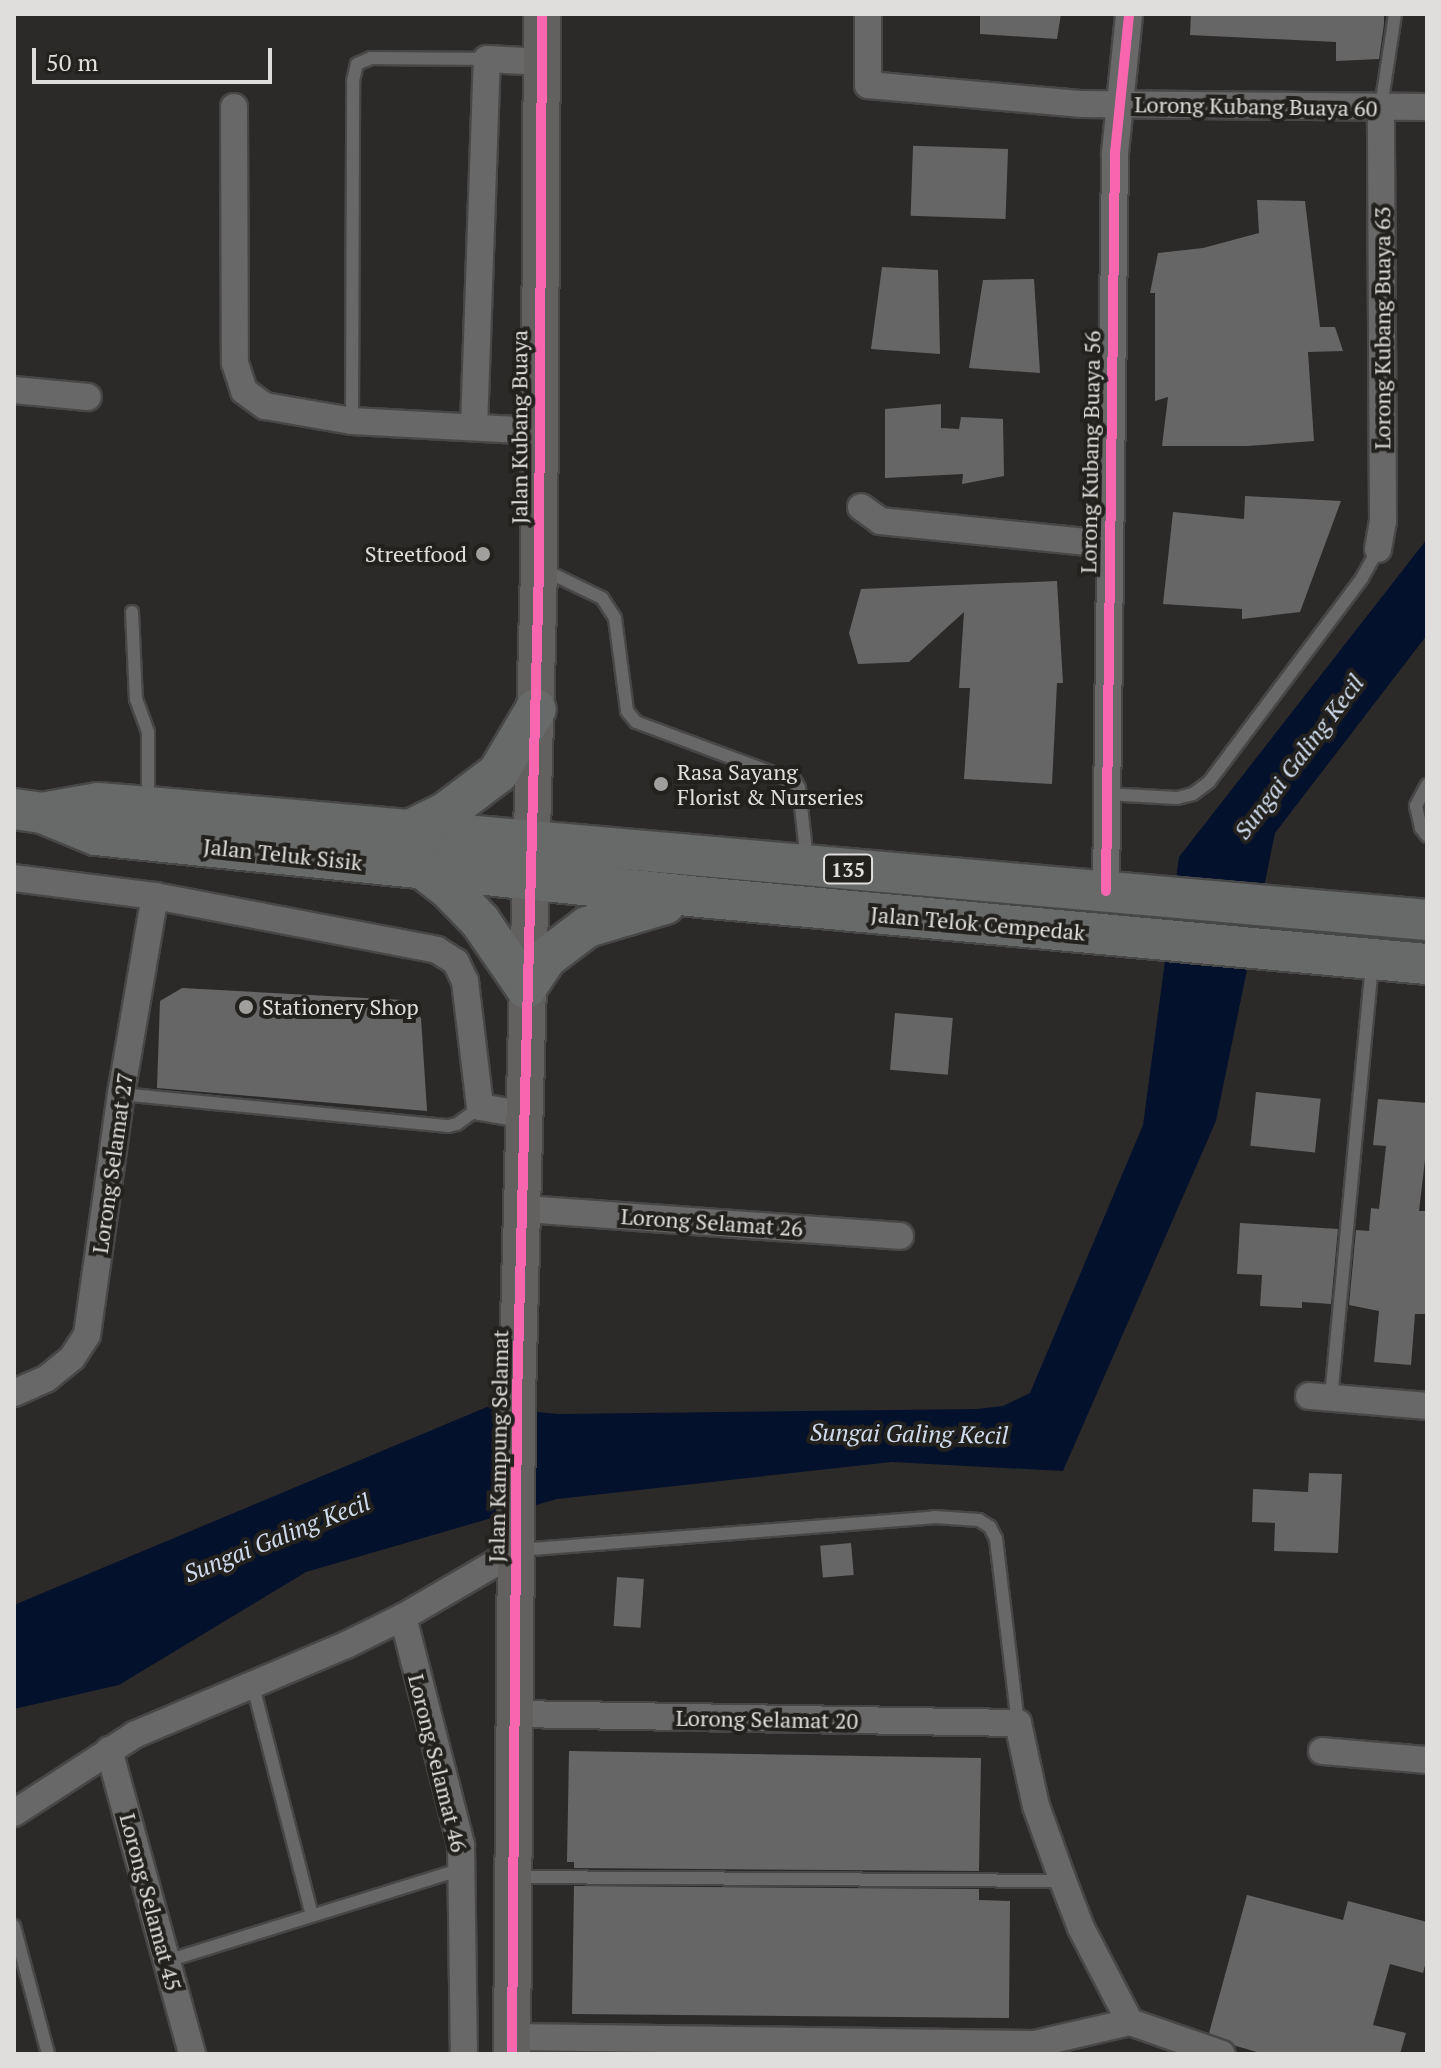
<!DOCTYPE html>
<html>
<head>
<meta charset="utf-8">
<style>
	body { margin:0 }
	#map { position:relative; width:1441px; height:2068px; overflow:hidden; background:#2c2a29; font-family:"PT Serif",serif }
	div>[style] { position:absolute }
	.water>* { inset:0; background:#04112c }
	.building>* { inset:0; background:#676666; transform-origin:0 0 }
	.roads { filter:drop-shadow(2px 0 #484747) drop-shadow(-2px 0 #484747) drop-shadow(0 2px #484747) drop-shadow(0 -2px #484747) }
	.lane>* { height:12px; margin:-6px; padding:0 6px; transform-origin:6px; border-radius:6px; background:#686868 }
	.street>* { height:26px; margin:-13px; padding:0 13px; transform-origin:13px; border-radius:13px; background:#686868 }
	.secondary>* { height:36px; margin:-18px; padding:0 18px; transform-origin:18px; border-radius:18px; background:#626160 }
	.primary>* { height:40px; margin:-20px; padding:0 20px; transform-origin:20px; border-radius:20px; background:#686969 }
	.cycleway>* { height:10px; margin:-5px; padding:0 5px; transform-origin:5px; border-radius:5px; background:#f766af }
	.dots>* { width:22px; height:22px; translate:-50% -50%; box-sizing:border-box; border:4px solid #23211e; border-radius:50% }
	span { translate:-50% -50%; white-space:nowrap; text-align:center; line-height:1.15; -webkit-text-stroke:8px #23211e; paint-order:stroke }
	.shield-label span { padding:2px 6px; background:#23211e; border:2px solid; border-radius:6px; -webkit-text-stroke-width:0 }
	.shield-label { font-size:20px; color:#e0dedd; font-weight:700 }
	.street-label { font-size:22px; color:#e0dedd }
	.poi-label { font-size:22px; color:#e0dedd }
	.right { translate:-100% -50%; text-align:right }
	.left { translate:0 -50%; text-align:left }
	.water-label { font-size:24px; color:#cfdbed; font-style:italic }
	.frame { position:absolute; inset:0; border:16px solid #e0dedd; pointer-events:none }
	.scale { position:absolute; left:32px; top:48px; width:240px; height:36px; box-sizing:border-box; border:4px solid #e0dedd; border-top:0; padding-left:10px; font-size:24px; line-height:28px; white-space:nowrap; color:#e0dedd; -webkit-text-stroke:6px #23211e; paint-order:stroke }
</style>
</head>
<body>
<div id="map">
	<div class="water">
		<div style="clip-path:polygon(1427px 539px,1427px 635px,1275px 833px,1216px 1121px,1063px 1471px,892px 1462px,557px 1499px,306px 1572px,119px 1685px,14px 1709px,14px 1605px,487px 1407px,558px 1414px,977px 1409px,1003px 1406px,1030px 1393px,1143px 1125px,1179px 857px)"></div>
	</div>
	<div class="building">
		<div style="clip-path:polygon(980px 14px,1061px 14px,1057px 39px,980px 34px)"></div>
		<div style="clip-path:polygon(1191px 14px,1384px 14px,1384px 24px,1379px 59px,1336px 61px,1336px 42px,1190px 35px)"></div>
		<div style="left:1008px;top:149px;width:70px;height:95px;rotate:92deg"></div>
		<div style="clip-path:polygon(1257px 200px,1305px 201px,1320px 327px,1335px 327px,1343px 351px,1308px 352px,1314px 441px,1247px 446px,1162px 446px,1168px 397px,1155px 401px,1155px 293px,1150px 293px,1158px 253px,1203px 248px,1259px 233px)"></div>
		<div style="clip-path:polygon(882px 267px,938px 270px,940px 354px,871px 349px)"></div>
		<div style="clip-path:polygon(1034px 279px,1040px 373px,969px 368px,983px 280px)"></div>
		<div style="clip-path:polygon(941px 404px,941px 428px,959px 429px,961px 417px,1003px 419px,1004px 476px,962px 484px,963px 474px,885px 478px,885px 409px)"></div>
		<div style="clip-path:polygon(1245px 496px,1341px 501px,1300px 612px,1242px 619px,1242px 609px,1163px 604px,1173px 512px,1244px 519px)"></div>
		<div style="clip-path:polygon(1057px 581px,1063px 683px,1057px 683px,1052px 784px,964px 779px,970px 688px,959px 688px,964px 612px,909px 662px,858px 664px,849px 633px,861px 589px)"></div>
		<div style="clip-path:polygon(182px 988px,403px 1000px,421px 1018px,427px 1111px,157px 1088px,160px 1001px)"></div>
		<div style="left:895px;top:1013px;width:58px;height:57px;rotate:5deg"></div>
		<div style="left:1256px;top:1092px;width:65px;height:54px;rotate:6deg"></div>
		<div style="clip-path:polygon(1378px 1099px,1427px 1103px,1427px 1143px,1419px 1211px,1427px 1211px,1427px 1314px,1415px 1314px,1411px 1365px,1374px 1362px,1379px 1311px,1349px 1305px,1356px 1230px,1369px 1231px,1371px 1208px,1379px 1209px,1386px 1146px,1373px 1145px)"></div>
		<div style="clip-path:polygon(1240px 1223px,1338px 1229px,1331px 1304px,1302px 1302px,1302px 1308px,1260px 1306px,1262px 1275px,1237px 1274px)"></div>
		<div style="clip-path:polygon(1309px 1473px,1342px 1474px,1338px 1553px,1274px 1551px,1275px 1523px,1252px 1522px,1253px 1489px,1308px 1492px)"></div>
		<div style="left:851px;top:1543px;width:32px;height:31px;rotate:85deg"></div>
		<div style="left:617px;top:1577px;width:27px;height:49px;rotate:4deg"></div>
		<div style="clip-path:polygon(569px 1751px,981px 1758px,979px 1871px,574px 1868px,574px 1862px,567px 1862px)"></div>
		<div style="clip-path:polygon(574px 1886px,979px 1889px,979px 1900px,1010px 1901px,1009px 2018px,572px 2014px)"></div>
		<div style="clip-path:polygon(1247px 1895px,1343px 1920px,1348px 1901px,1427px 1922px,1427px 1958px,1423px 1973px,1390px 1964px,1373px 2025px,1406px 2033px,1400px 2054px,1264px 2054px,1236px 2046px,1209px 2033px)"></div>
	</div>
	<div class="roads">
		<div class="lane">
			<div style="left:1381px;top:107px;width:94px;rotate:-81.4deg"></div>
			<div style="left:352px;top:421px;width:340px;rotate:-89.8deg"></div>
			<div style="left:353px;top:81px;width:17px;rotate:-77deg"></div>
			<div style="left:357px;top:64px;width:15px;rotate:-23deg"></div>
			<div style="left:371px;top:58px;width:116px;rotate:0.5deg"></div>
			<div style="left:542px;top:569px;width:67px;rotate:25.8deg"></div>
			<div style="left:602px;top:598px;width:24px;rotate:57deg"></div>
			<div style="left:615px;top:618px;width:94px;rotate:82.6deg"></div>
			<div style="left:627px;top:711px;width:14px;rotate:51deg"></div>
			<div style="left:636px;top:722px;width:170px;rotate:20.4deg"></div>
			<div style="left:795px;top:781px;width:8px;rotate:60deg"></div>
			<div style="left:799px;top:788px;width:73px;rotate:83.7deg"></div>
			<div style="left:132px;top:612px;width:87px;rotate:87.4deg"></div>
			<div style="left:136px;top:699px;width:35px;rotate:70deg"></div>
			<div style="left:148px;top:732px;width:71px;rotate:90deg"></div>
			<div style="left:1427px;top:785px;width:24px;rotate:118deg"></div>
			<div style="left:1416px;top:806px;width:23px;rotate:77deg"></div>
			<div style="left:1421px;top:828px;width:10px;rotate:53deg"></div>
			<div style="left:1107px;top:794px;width:70px;rotate:3.3deg"></div>
			<div style="left:1177px;top:798px;width:16px;rotate:-14deg"></div>
			<div style="left:1193px;top:794px;width:20px;rotate:-37deg"></div>
			<div style="left:1209px;top:782px;width:255px;rotate:-53.1deg"></div>
			<div style="left:1362px;top:578px;width:33px;rotate:-61deg"></div>
			<div style="left:121px;top:1094px;width:329px;rotate:5.6deg"></div>
			<div style="left:448px;top:1126px;width:9px;rotate:-13deg"></div>
			<div style="left:457px;top:1124px;width:29px;rotate:-36deg"></div>
			<div style="left:1331px;top:1398px;width:437px;rotate:-84.6deg"></div>
			<div style="left:519px;top:1550px;width:416px;rotate:-4.5deg"></div>
			<div style="left:934px;top:1517px;width:45px;rotate:3.8deg"></div>
			<div style="left:979px;top:1520px;width:13px;rotate:32deg"></div>
			<div style="left:990px;top:1527px;width:13px;rotate:63deg"></div>
			<div style="left:996px;top:1539px;width:185px;rotate:83.2deg"></div>
			<div style="left:253px;top:1686px;width:237px;rotate:75.6deg"></div>
			<div style="left:518px;top:1877px;width:545px;rotate:0.42deg"></div>
			<div style="left:14px;top:1926px;width:132px;rotate:75.1deg"></div>
			<div style="left:167px;top:1961px;width:309px;rotate:-17.3deg"></div>
		</div>
		<div class="street">
			<div style="left:868px;top:14px;width:71px;rotate:90deg"></div>
			<div style="left:868px;top:85px;width:215px;rotate:5.1deg"></div>
			<div style="left:1082px;top:104px;width:345px;rotate:0.5deg"></div>
			<div style="left:234px;top:107px;width:256px;rotate:89.8deg"></div>
			<div style="left:235px;top:363px;width:29px;rotate:72deg"></div>
			<div style="left:244px;top:391px;width:26px;rotate:36deg"></div>
			<div style="left:265px;top:406px;width:88px;rotate:9.8deg"></div>
			<div style="left:352px;top:421px;width:187px;rotate:3.1deg"></div>
			<div style="left:14px;top:390px;width:74px;rotate:5.4deg"></div>
			<div style="left:474px;top:427px;width:368px;rotate:-88deg"></div>
			<div style="left:487px;top:59px;width:55px;rotate:3.1deg"></div>
			<div style="left:861px;top:507px;width:24px;rotate:36deg"></div>
			<div style="left:880px;top:521px;width:229px;rotate:5.8deg"></div>
			<div style="left:1378px;top:549px;width:28px;rotate:-80deg"></div>
			<div style="left:1383px;top:521px;width:414px;rotate:-90.3deg"></div>
			<div style="left:14px;top:878px;width:142px;rotate:7.3deg"></div>
			<div style="left:155px;top:896px;width:287px;rotate:10.8deg"></div>
			<div style="left:437px;top:950px;width:22px;rotate:32deg"></div>
			<div style="left:456px;top:962px;width:21px;rotate:65deg"></div>
			<div style="left:465px;top:981px;width:127px;rotate:83.2deg"></div>
			<div style="left:480px;top:1107px;width:48px;rotate:9.7deg"></div>
			<div style="left:1106px;top:891px;width:738px;rotate:-89.3deg"></div>
			<div style="left:1115px;top:153px;width:140px;rotate:-84.2deg"></div>
			<div style="left:524px;top:1209px;width:377px;rotate:4.1deg"></div>
			<div style="left:14px;top:1393px;width:35px;rotate:-24deg"></div>
			<div style="left:46px;top:1379px;width:33px;rotate:-39deg"></div>
			<div style="left:72px;top:1358px;width:27px;rotate:-57deg"></div>
			<div style="left:87px;top:1335px;width:243px;rotate:-82deg"></div>
			<div style="left:121px;top:1094px;width:201px;rotate:-80.3deg"></div>
			<div style="left:1309px;top:1396px;width:118px;rotate:4.8deg"></div>
			<div style="left:403px;top:1617px;width:235px;rotate:75.7deg"></div>
			<div style="left:461px;top:1845px;width:209px;rotate:89.2deg"></div>
			<div style="left:516px;top:1714px;width:502px;rotate:1.03deg"></div>
			<div style="left:1018px;top:1723px;width:85px;rotate:77.8deg"></div>
			<div style="left:1036px;top:1806px;width:80px;rotate:70.2deg"></div>
			<div style="left:1063px;top:1881px;width:50px;rotate:69deg"></div>
			<div style="left:1081px;top:1928px;width:106px;rotate:62.5deg"></div>
			<div style="left:109px;top:1750px;width:315px;rotate:74.7deg"></div>
			<div style="left:1322px;top:1751px;width:105px;rotate:4.9deg"></div>
			<div style="left:14px;top:1813px;width:143px;rotate:-33deg"></div>
			<div style="left:134px;top:1735px;width:230px;rotate:-23deg"></div>
			<div style="left:346px;top:1645px;width:64px;rotate:-26.2deg"></div>
			<div style="left:403px;top:1617px;width:131px;rotate:-30.3deg"></div>
			<div style="left:513px;top:2037px;width:522px;rotate:0.77deg"></div>
			<div style="left:1035px;top:2044px;width:98px;rotate:-13deg"></div>
			<div style="left:1130px;top:2022px;width:97px;rotate:19.2deg"></div>
		</div>
		<div class="secondary">
			<div style="left:512px;top:2054px;width:656px;rotate:-89.56deg"></div>
			<div style="left:517px;top:1398px;width:830px;rotate:-88.48deg"></div>
			<div style="left:539px;top:568px;width:554px;rotate:-89.69deg"></div>
		</div>
		<div class="primary">
			<div style="left:14px;top:809px;width:28px;rotate:8deg"></div>
			<div style="left:42px;top:813px;width:58px;rotate:22.2deg"></div>
			<div style="left:96px;top:835px;width:607px;rotate:5.86deg"></div>
			<div style="left:700px;top:897px;width:730px;rotate:5.27deg"></div>
			<div style="left:42px;top:813px;width:57px;rotate:-10.1deg"></div>
			<div style="left:98px;top:803px;width:50px;rotate:4.6deg"></div>
			<div style="left:148px;top:807px;width:1284px;rotate:5.05deg"></div>
			<div style="left:414px;top:828px;width:34px;rotate:-26deg"></div>
			<div style="left:445px;top:813px;width:66px;rotate:-37deg"></div>
			<div style="left:498px;top:773px;width:74px;rotate:-59.3deg"></div>
			<div style="left:422px;top:868px;width:37px;rotate:38deg"></div>
			<div style="left:451px;top:891px;width:42px;rotate:46deg"></div>
			<div style="left:480px;top:921px;width:81px;rotate:55.5deg"></div>
			<div style="left:526px;top:988px;width:36px;rotate:-56deg"></div>
			<div style="left:546px;top:958px;width:51px;rotate:-37.1deg"></div>
			<div style="left:587px;top:927px;width:81px;rotate:-16.4deg"></div>
		</div>
	</div>
	<div class="cycleway">
		<div style="left:1106px;top:891px;width:738px;rotate:-89.3deg"></div>
		<div style="left:1115px;top:153px;width:140px;rotate:-84.2deg"></div>
		<div style="left:512px;top:2054px;width:656px;rotate:-89.56deg"></div>
		<div style="left:517px;top:1398px;width:830px;rotate:-88.48deg"></div>
		<div style="left:539px;top:568px;width:554px;rotate:-89.69deg"></div>
	</div>
	<div class="dots">
		<div style="left:483px;top:554px;background:#a19f9e"></div>
		<div style="left:661px;top:784px;background:#a19f9e"></div>
		<div style="left:246px;top:1007px;background:#a19f9e"></div>
	</div>
	<div class="shield-label">
		<span style="left:848px;top:869px">135</span>
	</div>
	<div class="street-label">
		<span style="left:1256px;top:106px;rotate:1deg">Lorong Kubang Buaya 60</span>
		<span style="left:1382px;top:328px;rotate:-90deg">Lorong Kubang Buaya 63</span>
		<span style="left:519px;top:427px;rotate:-90deg">Jalan Kubang Buaya</span>
		<span style="left:1090px;top:452px;rotate:-89deg">Lorong Kubang Buaya 56</span>
		<span style="left:283px;top:854px;rotate:6deg">Jalan Teluk Sisik</span>
		<span style="left:978px;top:923px;rotate:5deg">Jalan Telok Cempedak</span>
		<span style="left:112px;top:1163px;rotate:-82deg">Lorong Selamat 27</span>
		<span style="left:712px;top:1222px;rotate:4deg">Lorong Selamat 26</span>
		<span style="left:498px;top:1446px;rotate:-89deg">Jalan Kampung Selamat</span>
		<span style="left:767px;top:1719px;rotate:1deg">Lorong Selamat 20</span>
		<span style="left:438px;top:1763px;rotate:76deg">Lorong Selamat 46</span>
		<span style="left:151px;top:1902px;rotate:75deg">Lorong Selamat 45</span>
	</div>
	<div class="poi-label">
		<span class="right" style="left:467px;top:554px">Streetfood</span>
		<span class="left" style="left:677px;top:784px">Rasa Sayang<br>Florist &amp; Nurseries</span>
		<span class="left" style="left:262px;top:1007px">Stationery Shop</span>
	</div>
	<div class="water-label">
		<span style="left:1299px;top:757px;rotate:-53deg">Sungai Galing Kecil</span>
		<span style="left:909px;top:1434px;rotate:1deg">Sungai Galing Kecil</span>
		<span style="left:277px;top:1538px;rotate:-22deg">Sungai Galing Kecil</span>
	</div>
	<div class="frame"></div>
	<div class="scale">50 m</div>
</div>
</body>
</html>
